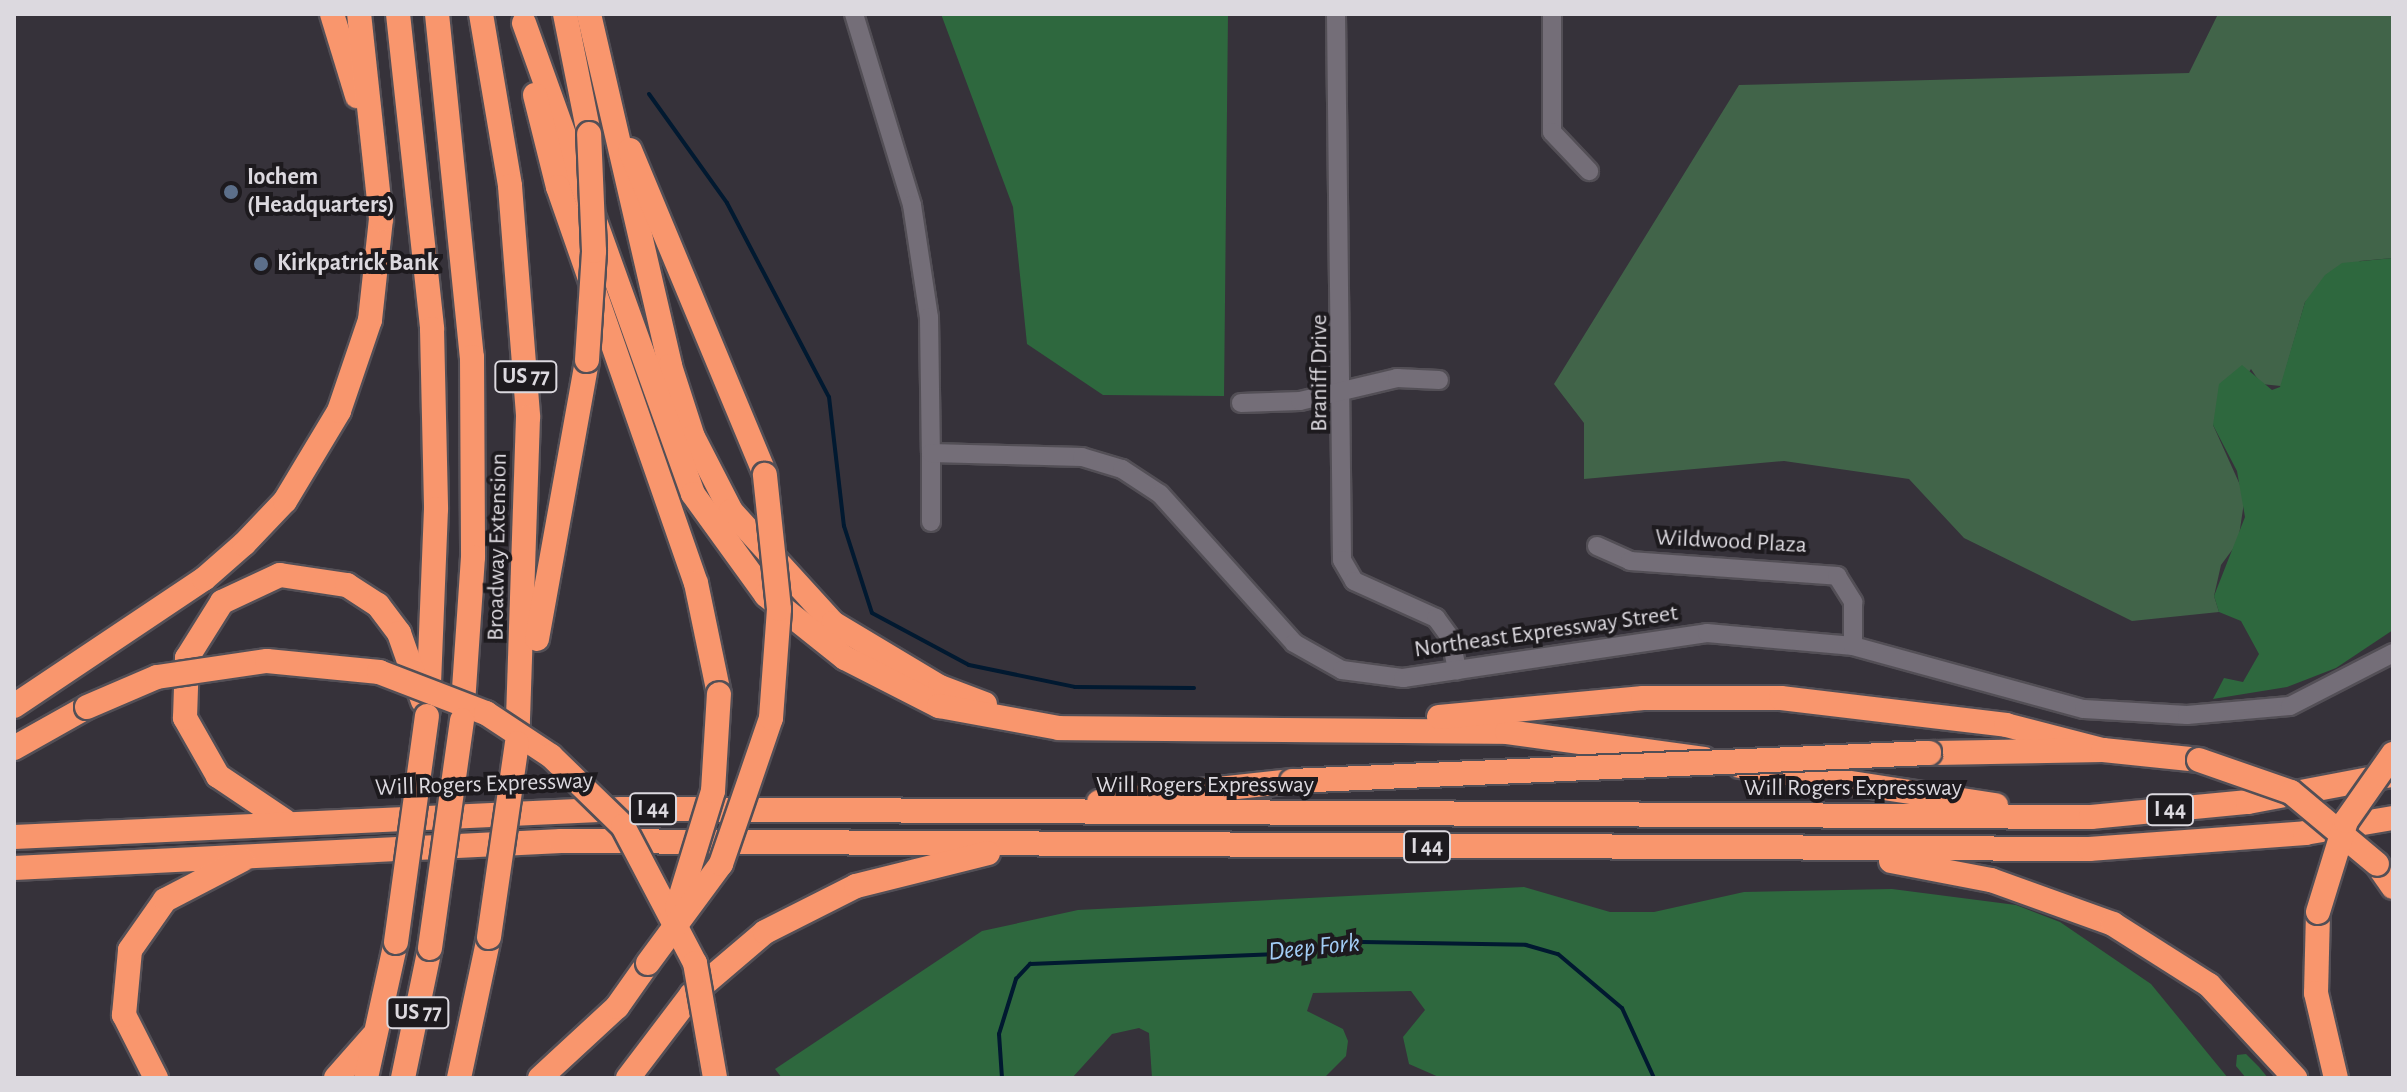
<!DOCTYPE html>
<html>
<head>
<meta charset="utf-8">
<style>
	body { margin:0 }
	#map { position:relative; width:2407px; height:1092px; overflow:hidden; background:#36323a; font-family:"Alegreya Sans",sans-serif }
	div>[style] { position:absolute }
	.green>* { inset:0; background:#416449 }
	.forest>* { inset:0; background:#2e683e }
	.stream>* { height:4px; margin:-2px; padding:0 2px; transform-origin:2px; border-radius:2px; background:#011930 }
	.roads { filter:drop-shadow(2px 0 #534f56) drop-shadow(-2px 0 #534f56) drop-shadow(0 2px #534f56) drop-shadow(0 -2px #534f56) }
	.minor>* { height:18px; margin:-9px; padding:0 9px; transform-origin:9px; border-radius:9px; background:#746e78 }
	.highway>* { height:24px; margin:-12px; padding:0 12px; transform-origin:12px; border-radius:12px; background:#f9966d }
	.bridges { filter:drop-shadow(2px 0 #534f56) drop-shadow(-2px 0 #534f56) drop-shadow(0 2px #534f56) drop-shadow(0 -2px #534f56) }
	.highway-bridge>* { height:24px; margin:-12px; padding:0 12px; transform-origin:12px; border-radius:12px; background:#f9966d }
	.dots>* { width:22px; height:22px; translate:-50% -50%; box-sizing:border-box; border:4px solid #1d1a1e; border-radius:50% }
	span { translate:-50% -50%; white-space:nowrap; text-align:center; line-height:1.15; -webkit-text-stroke:8px #1d1a1e; paint-order:stroke }
	.shield-label span { padding:2px 6px; background:#1d1a1e; border:2px solid; border-radius:6px; -webkit-text-stroke-width:0 }
	.shield-label { font-size:22px; color:#dcd9df; font-weight:700 }
	.poi-label { font-size:24px; color:#dcd9df; font-weight:700 }
	.left { translate:0 -50%; text-align:left }
	.street-label { font-size:24px; color:#dcd9df }
	.water-label { font-size:26px; color:#a2ccf5; font-style:italic }
	.frame { position:absolute; inset:0; border:16px solid #dcd9df; pointer-events:none }
</style>
</head>
<body>
<div id="map">
	<div class="green">
		<div style="clip-path:polygon(2218px 14px,2393px 14px,2393px 258px,2360px 261px,2305px 302px,2281px 386px,2261px 384px,2251px 369px,2213px 425px,2245px 496px,2238px 542px,2221px 565px,2214px 596px,2219px 612px,2132px 621px,1964px 538px,1909px 479px,1784px 461px,1584px 479px,1584px 423px,1554px 384px,1739px 85px,2189px 73px)"></div>
	</div>
	<div class="forest">
		<div style="clip-path:polygon(941px 14px,1228px 14px,1224px 396px,1103px 395px,1027px 344px,1013px 207px)"></div>
		<div style="clip-path:polygon(2393px 258px,2393px 630px,2336px 668px,2287px 687px,2213px 699px,2224px 678px,2243px 682px,2259px 654px,2241px 621px,2219px 612px,2214px 596px,2245px 517px,2237px 471px,2213px 425px,2219px 384px,2242px 365px,2272px 390px,2280px 387px,2305px 302px,2325px 275px,2342px 263px)"></div>
		<div style="clip-path:polygon(1524px 887px,1610px 912px,1654px 912px,1744px 892px,1892px 889px,2016px 905px,2060px 922px,2151px 984px,2228px 1078px,1441px 1078px,1409px 1064px,1403px 1037px,1425px 1010px,1411px 991px,1313px 993px,1307px 1011px,1343px 1029px,1348px 1041px,1346px 1056px,1324px 1078px,1152px 1078px,1149px 1033px,1139px 1028px,1112px 1034px,1072px 1078px,782px 1078px,775px 1069px,982px 931px,1078px 910px)"></div>
		<div style="clip-path:polygon(2246px 1054px,2259px 1067px,2268px 1078px,2246px 1078px,2236px 1066px,2237px 1055px)"></div>
	</div>
	<div class="stream">
		<div style="left:649px;top:94px;width:134px;rotate:54.4deg"></div>
		<div style="left:727px;top:203px;width:219px;rotate:62.3deg"></div>
		<div style="left:829px;top:397px;width:130px;rotate:83.4deg"></div>
		<div style="left:844px;top:526px;width:91px;rotate:72.2deg"></div>
		<div style="left:872px;top:613px;width:110px;rotate:28.2deg"></div>
		<div style="left:969px;top:665px;width:108px;rotate:11.7deg"></div>
		<div style="left:1075px;top:687px;width:119px;rotate:0.5deg"></div>
		<div style="left:1002px;top:1078px;width:44px;rotate:-93.9deg"></div>
		<div style="left:999px;top:1034px;width:58px;rotate:-72.8deg"></div>
		<div style="left:1016px;top:979px;width:21px;rotate:-47deg"></div>
		<div style="left:1030px;top:964px;width:249px;rotate:-2.3deg"></div>
		<div style="left:1279px;top:954px;width:84px;rotate:-8.2deg"></div>
		<div style="left:1362px;top:942px;width:164px;rotate:1deg"></div>
		<div style="left:1526px;top:945px;width:33px;rotate:16deg"></div>
		<div style="left:1558px;top:954px;width:84px;rotate:40.2deg"></div>
		<div style="left:1622px;top:1008px;width:77px;rotate:65.4deg"></div>
	</div>
	<div class="roads">
		<div class="minor">
			<div style="left:854px;top:14px;width:200px;rotate:73.1deg"></div>
			<div style="left:912px;top:205px;width:113px;rotate:81.4deg"></div>
			<div style="left:929px;top:317px;width:136px;rotate:89.2deg"></div>
			<div style="left:1336px;top:14px;width:546px;rotate:89.37deg"></div>
			<div style="left:1342px;top:560px;width:24px;rotate:60deg"></div>
			<div style="left:1354px;top:581px;width:90px;rotate:24.3deg"></div>
			<div style="left:1436px;top:618px;width:26px;rotate:54deg"></div>
			<div style="left:1451px;top:639px;width:32px;rotate:79deg"></div>
			<div style="left:1552px;top:14px;width:118px;rotate:90deg"></div>
			<div style="left:1552px;top:132px;width:54px;rotate:46.5deg"></div>
			<div style="left:1241px;top:403px;width:59px;rotate:-1.9deg"></div>
			<div style="left:1300px;top:401px;width:100px;rotate:-13.3deg"></div>
			<div style="left:1397px;top:378px;width:42px;rotate:2.7deg"></div>
			<div style="left:931px;top:522px;width:69px;rotate:-90deg"></div>
			<div style="left:931px;top:453px;width:151px;rotate:1.5deg"></div>
			<div style="left:1082px;top:457px;width:42px;rotate:16.7deg"></div>
			<div style="left:1122px;top:469px;width:45px;rotate:33.3deg"></div>
			<div style="left:1160px;top:494px;width:200px;rotate:48deg"></div>
			<div style="left:1294px;top:643px;width:55px;rotate:29.4deg"></div>
			<div style="left:1342px;top:670px;width:62px;rotate:7.5deg"></div>
			<div style="left:1403px;top:678px;width:307px;rotate:-8.4deg"></div>
			<div style="left:1707px;top:633px;width:147px;rotate:5.1deg"></div>
			<div style="left:1853px;top:646px;width:239px;rotate:15.3deg"></div>
			<div style="left:2084px;top:709px;width:103px;rotate:3.3deg"></div>
			<div style="left:2187px;top:715px;width:103px;rotate:-5deg"></div>
			<div style="left:2290px;top:706px;width:116px;rotate:-27.2deg"></div>
			<div style="left:1597px;top:546px;width:36px;rotate:24deg"></div>
			<div style="left:1630px;top:561px;width:208px;rotate:4.1deg"></div>
			<div style="left:1837px;top:576px;width:31px;rotate:58deg"></div>
			<div style="left:1853px;top:602px;width:44px;rotate:90deg"></div>
		</div>
		<div class="highway">
			<div style="left:332px;top:14px;width:86px;rotate:73deg"></div>
			<div style="left:398px;top:14px;width:317px;rotate:83.8deg"></div>
			<div style="left:432px;top:329px;width:180px;rotate:88.7deg"></div>
			<div style="left:436px;top:509px;width:201px;rotate:92.3deg"></div>
			<div style="left:437px;top:14px;width:345px;rotate:84.2deg"></div>
			<div style="left:472px;top:357px;width:200px;rotate:89.7deg"></div>
			<div style="left:473px;top:557px;width:163px;rotate:93.9deg"></div>
			<div style="left:481px;top:14px;width:174px;rotate:80.4deg"></div>
			<div style="left:510px;top:186px;width:232px;rotate:85.5deg"></div>
			<div style="left:528px;top:417px;width:326px;rotate:91.9deg"></div>
			<div style="left:565px;top:14px;width:122px;rotate:78.7deg"></div>
			<div style="left:589px;top:14px;width:361px;rotate:77deg"></div>
			<div style="left:670px;top:366px;width:75px;rotate:72.1deg"></div>
			<div style="left:693px;top:437px;width:83px;rotate:62.8deg"></div>
			<div style="left:731px;top:511px;width:151px;rotate:47.7deg"></div>
			<div style="left:833px;top:623px;width:125px;rotate:30.9deg"></div>
			<div style="left:940px;top:687px;width:48px;rotate:20.7deg"></div>
			<div style="left:524px;top:23px;width:500px;rotate:70.26deg"></div>
			<div style="left:693px;top:494px;width:125px;rotate:54.1deg"></div>
			<div style="left:766px;top:595px;width:101px;rotate:38.6deg"></div>
			<div style="left:845px;top:658px;width:106px;rotate:27.1deg"></div>
			<div style="left:939px;top:706px;width:122px;rotate:10.4deg"></div>
			<div style="left:1059px;top:728px;width:448px;rotate:0.5deg"></div>
			<div style="left:1507px;top:732px;width:199px;rotate:7.8deg"></div>
			<div style="left:535px;top:95px;width:95px;rotate:76deg"></div>
			<div style="left:558px;top:187px;width:419px;rotate:70.8deg"></div>
			<div style="left:696px;top:583px;width:113px;rotate:78.3deg"></div>
			<div style="left:630px;top:150px;width:352px;rotate:67.4deg"></div>
			<div style="left:537px;top:639px;width:283px;rotate:-79.8deg"></div>
			<div style="left:14px;top:706px;width:229px;rotate:-33.8deg"></div>
			<div style="left:204px;top:579px;width:53px;rotate:-41.2deg"></div>
			<div style="left:244px;top:544px;width:59px;rotate:-46.4deg"></div>
			<div style="left:285px;top:501px;width:105px;rotate:-59deg"></div>
			<div style="left:339px;top:411px;width:96px;rotate:-71.2deg"></div>
			<div style="left:370px;top:320px;width:102px;rotate:-83.8deg"></div>
			<div style="left:381px;top:219px;width:206px;rotate:-96.1deg"></div>
			<div style="left:1439px;top:717px;width:205px;rotate:-5.3deg"></div>
			<div style="left:1643px;top:698px;width:138px"></div>
			<div style="left:1781px;top:698px;width:227px;rotate:6.8deg"></div>
			<div style="left:2006px;top:725px;width:100px;rotate:14.5deg"></div>
			<div style="left:14px;top:748px;width:84px;rotate:-29.3deg"></div>
			<div style="left:1929px;top:753px;width:174px;rotate:-1deg"></div>
			<div style="left:2103px;top:750px;width:97px;rotate:5.9deg"></div>
			<div style="left:1740px;top:766px;width:259px;rotate:8.7deg"></div>
			<div style="left:1099px;top:802px;width:194px;rotate:-6.2deg"></div>
			<div style="left:285px;top:821px;width:81px;rotate:-146.1deg"></div>
			<div style="left:218px;top:776px;width:67px;rotate:-119.6deg"></div>
			<div style="left:185px;top:718px;width:60px;rotate:-88.1deg"></div>
			<div style="left:187px;top:658px;width:66px;rotate:-58deg"></div>
			<div style="left:222px;top:602px;width:64px;rotate:-25deg"></div>
			<div style="left:280px;top:575px;width:68px;rotate:8.5deg"></div>
			<div style="left:347px;top:585px;width:37px;rotate:33deg"></div>
			<div style="left:378px;top:605px;width:35px;rotate:53deg"></div>
			<div style="left:399px;top:633px;width:72px;rotate:70.6deg"></div>
			<div style="left:14px;top:837px;width:608px;rotate:-2.64deg"></div>
			<div style="left:621px;top:809px;width:1470px;rotate:0.31deg"></div>
			<div style="left:2091px;top:817px;width:158px;rotate:-5.5deg"></div>
			<div style="left:2248px;top:802px;width:146px;rotate:-10.7deg"></div>
			<div style="left:1891px;top:861px;width:102px;rotate:10.8deg"></div>
			<div style="left:1991px;top:880px;width:130px;rotate:19.8deg"></div>
			<div style="left:2113px;top:924px;width:114px;rotate:32.4deg"></div>
			<div style="left:2209px;top:985px;width:127px;rotate:47.2deg"></div>
			<div style="left:2377px;top:864px;width:28px;rotate:55deg"></div>
			<div style="left:14px;top:868px;width:548px;rotate:-2.83deg"></div>
			<div style="left:561px;top:841px;width:1528px;rotate:0.3deg"></div>
			<div style="left:2089px;top:849px;width:217px;rotate:-4.2deg"></div>
			<div style="left:2305px;top:833px;width:89px;rotate:-9.7deg"></div>
			<div style="left:2318px;top:912px;width:81px;rotate:91.4deg"></div>
			<div style="left:2316px;top:993px;width:87px;rotate:76.8deg"></div>
			<div style="left:156px;top:1078px;width:71px;rotate:-116.9deg"></div>
			<div style="left:124px;top:1015px;width:65px;rotate:-84.7deg"></div>
			<div style="left:130px;top:950px;width:61px;rotate:-55deg"></div>
			<div style="left:165px;top:900px;width:87px;rotate:-27.5deg"></div>
			<div style="left:336px;top:1078px;width:56px;rotate:-48.6deg"></div>
			<div style="left:366px;top:1078px;width:139px;rotate:-77.6deg"></div>
			<div style="left:403px;top:1078px;width:133px;rotate:-78.3deg"></div>
			<div style="left:459px;top:1078px;width:144px;rotate:-78deg"></div>
			<div style="left:540px;top:1078px;width:105px;rotate:-42.7deg"></div>
			<div style="left:617px;top:1007px;width:54px;rotate:-54.8deg"></div>
			<div style="left:628px;top:1078px;width:104px;rotate:-52.8deg"></div>
			<div style="left:691px;top:995px;width:97px;rotate:-40.4deg"></div>
			<div style="left:765px;top:932px;width:102px;rotate:-26.8deg"></div>
			<div style="left:856px;top:886px;width:136px;rotate:-14deg"></div>
		</div>
	</div>
	<div class="bridges">
		<div class="highway-bridge">
			<div style="left:587px;top:360px;width:109px;rotate:-86.3deg"></div>
			<div style="left:594px;top:251px;width:117px;rotate:-92.4deg"></div>
			<div style="left:87px;top:707px;width:76px;rotate:-23.2deg"></div>
			<div style="left:157px;top:677px;width:111px;rotate:-8.3deg"></div>
			<div style="left:267px;top:661px;width:113px;rotate:5.6deg"></div>
			<div style="left:379px;top:672px;width:115px;rotate:21deg"></div>
			<div style="left:486px;top:713px;width:78px;rotate:33.5deg"></div>
			<div style="left:551px;top:756px;width:100px;rotate:44.2deg"></div>
			<div style="left:623px;top:826px;width:155px;rotate:62.3deg"></div>
			<div style="left:695px;top:963px;width:117px;rotate:80.1deg"></div>
			<div style="left:2199px;top:760px;width:97px;rotate:19.2deg"></div>
			<div style="left:2291px;top:792px;width:112px;rotate:39.9deg"></div>
			<div style="left:1292px;top:781px;width:638px;rotate:-2.52deg"></div>
			<div style="left:677px;top:908px;width:122px;rotate:-72.9deg"></div>
			<div style="left:713px;top:791px;width:97px;rotate:-86.5deg"></div>
			<div style="left:2318px;top:912px;width:95px;rotate:-72.9deg"></div>
			<div style="left:2346px;top:821px;width:82px;rotate:-55deg"></div>
			<div style="left:489px;top:937px;width:196px;rotate:-81.8deg"></div>
			<div style="left:396px;top:942px;width:228px;rotate:-82.2deg"></div>
			<div style="left:430px;top:948px;width:230px;rotate:-82deg"></div>
			<div style="left:648px;top:963px;width:123px;rotate:-53.6deg"></div>
			<div style="left:721px;top:864px;width:154px;rotate:-71.1deg"></div>
			<div style="left:771px;top:718px;width:109px;rotate:-85.8deg"></div>
			<div style="left:779px;top:609px;width:135px;rotate:-96deg"></div>
		</div>
	</div>
	<div class="dots">
		<div style="left:231px;top:192px;background:#5c6f8a"></div>
		<div style="left:261px;top:264px;background:#5c6f8a"></div>
	</div>
	<div class="shield-label">
		<span style="left:526px;top:377px">US 77</span>
		<span style="left:653px;top:809px">I 44</span>
		<span style="left:2170px;top:810px">I 44</span>
		<span style="left:1427px;top:847px">I 44</span>
		<span style="left:418px;top:1013px">US 77</span>
	</div>
	<div class="poi-label">
		<span class="left" style="left:247px;top:192px">Iochem<br>(Headquarters)</span>
		<span class="left" style="left:277px;top:264px">Kirkpatrick Bank</span>
	</div>
	<div class="street-label">
		<span style="left:1320px;top:373px;rotate:-90deg">Braniff Drive</span>
		<span style="left:1731px;top:542px;rotate:3deg">Wildwood Plaza</span>
		<span style="left:498px;top:547px;rotate:-89deg">Broadway Extension</span>
		<span style="left:1546px;top:632px;rotate:-8deg">Northeast Expressway Street</span>
		<span style="left:484px;top:785px;rotate:-2deg">Will Rogers Expressway</span>
		<span style="left:1205px;top:786px">Will Rogers Expressway</span>
		<span style="left:1853px;top:789px">Will Rogers Expressway</span>
	</div>
	<div class="water-label">
		<span style="left:1314px;top:948px;rotate:-6deg">Deep Fork</span>
	</div>
	<div class="frame"></div>
</div>
</body>
</html>
